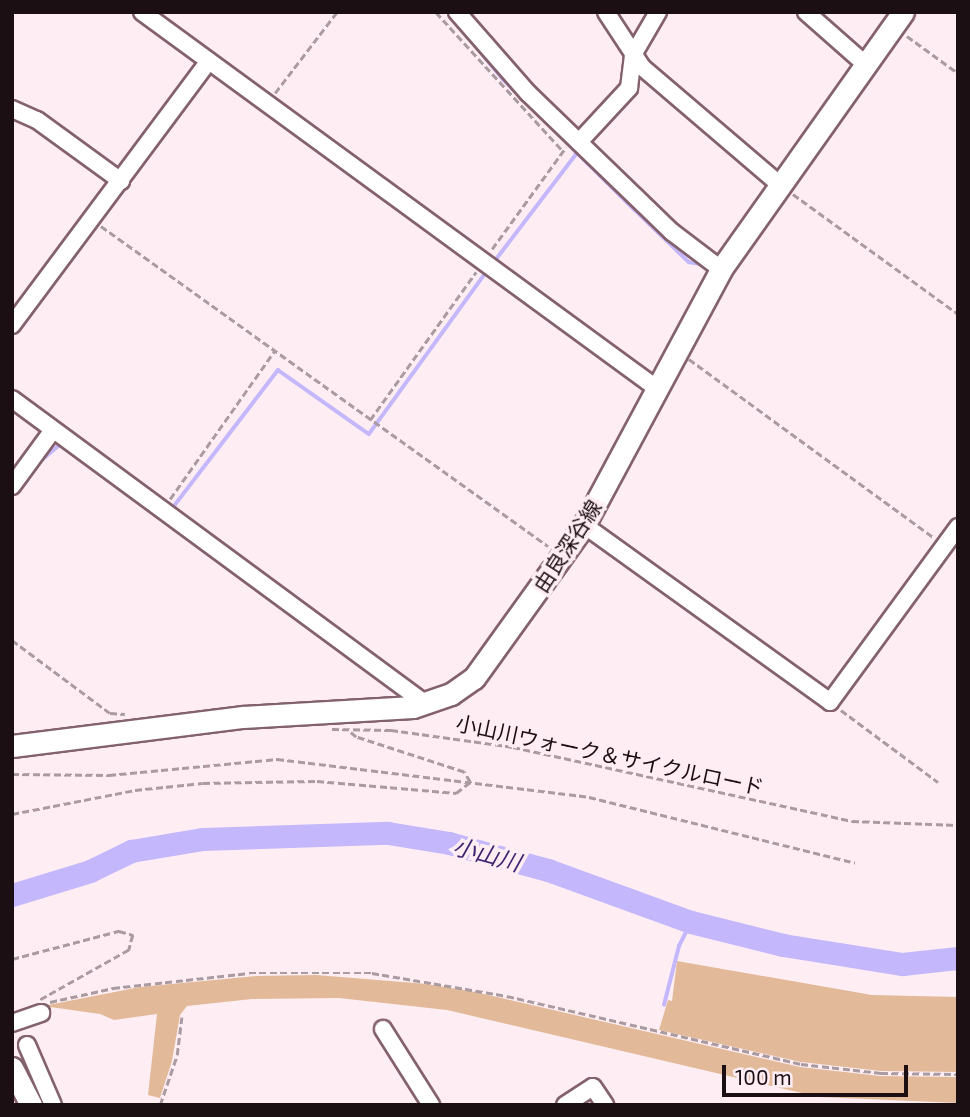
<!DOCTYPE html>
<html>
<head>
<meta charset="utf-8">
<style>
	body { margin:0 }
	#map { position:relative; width:970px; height:1117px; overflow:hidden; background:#feeef3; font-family:"Exo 2","Noto Sans JP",sans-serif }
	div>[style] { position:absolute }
	.green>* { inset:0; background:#e2ba9a }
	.stream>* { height:3.5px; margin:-1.75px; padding:0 1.75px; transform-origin:1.75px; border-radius:1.75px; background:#c4b7fc }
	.river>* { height:23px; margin:-11.5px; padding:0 11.5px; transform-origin:11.5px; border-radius:11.5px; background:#c4b7fc }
	.path>* { height:2.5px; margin-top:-1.25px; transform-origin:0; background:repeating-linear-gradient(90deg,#aa9ba0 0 7px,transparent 0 10.5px) }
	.roads { filter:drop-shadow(2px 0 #84626d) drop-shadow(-2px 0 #84626d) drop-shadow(0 2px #84626d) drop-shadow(0 -2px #84626d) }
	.minor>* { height:16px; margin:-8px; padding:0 8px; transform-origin:8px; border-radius:8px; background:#fff }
	.major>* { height:21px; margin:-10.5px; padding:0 10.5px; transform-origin:10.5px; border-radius:10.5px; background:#fff }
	span { translate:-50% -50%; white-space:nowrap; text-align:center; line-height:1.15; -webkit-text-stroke:7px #feeef3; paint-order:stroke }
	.street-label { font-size:21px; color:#1c0f14 }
	.water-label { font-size:23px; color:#3d2471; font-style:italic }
	.frame { position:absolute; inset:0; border:14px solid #1c0f14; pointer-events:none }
	.scale { position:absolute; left:722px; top:1065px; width:186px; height:32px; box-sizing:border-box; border:4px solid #1c0f14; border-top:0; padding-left:9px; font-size:21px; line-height:24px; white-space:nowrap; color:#1c0f14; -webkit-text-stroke:5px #feeef3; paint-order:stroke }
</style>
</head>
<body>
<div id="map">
	<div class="green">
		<div style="clip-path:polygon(677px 961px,872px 995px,958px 997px,958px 1072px,881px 1071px,801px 1062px,659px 1030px,668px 1000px,672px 1001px)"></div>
		<div style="clip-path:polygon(316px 975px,427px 984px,475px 992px,800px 1067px,880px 1076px,958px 1077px,958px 1103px,819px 1097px,447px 1010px,339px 998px,252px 999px,187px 1006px,180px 1015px,172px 1061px,160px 1098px,148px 1095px,157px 1014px,114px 1020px,100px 1014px,43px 1006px,140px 987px,256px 976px)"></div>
	</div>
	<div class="stream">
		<div style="left:465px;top:33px;width:60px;rotate:50.4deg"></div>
		<div style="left:503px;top:79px;width:186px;rotate:44.8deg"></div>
		<div style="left:635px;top:210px;width:75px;rotate:43.9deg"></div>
		<div style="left:689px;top:262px;width:11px;rotate:10deg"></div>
		<div style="left:494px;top:262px;width:137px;rotate:-52.7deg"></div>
		<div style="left:37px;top:464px;width:30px;rotate:-40deg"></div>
		<div style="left:60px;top:445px;width:128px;rotate:35.2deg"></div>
		<div style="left:171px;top:510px;width:176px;rotate:-52.6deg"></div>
		<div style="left:278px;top:370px;width:111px;rotate:35.1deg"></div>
		<div style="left:369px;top:434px;width:201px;rotate:-54.1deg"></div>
		<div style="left:664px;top:1005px;width:61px;rotate:-75.7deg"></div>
		<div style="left:679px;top:946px;width:27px;rotate:-63deg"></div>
	</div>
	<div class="river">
		<div style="left:12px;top:895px;width:82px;rotate:-17.1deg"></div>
		<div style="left:90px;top:871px;width:46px;rotate:-26deg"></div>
		<div style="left:131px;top:851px;width:73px;rotate:-9.5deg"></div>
		<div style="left:203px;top:839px;width:185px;rotate:-1.9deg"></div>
		<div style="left:388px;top:833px;width:62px;rotate:9.3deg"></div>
		<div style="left:449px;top:843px;width:103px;rotate:15.3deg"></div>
		<div style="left:548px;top:870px;width:152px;rotate:20deg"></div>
		<div style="left:691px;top:922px;width:95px;rotate:14deg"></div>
		<div style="left:783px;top:945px;width:121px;rotate:9.1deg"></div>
		<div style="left:902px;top:964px;width:56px;rotate:-6.1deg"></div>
	</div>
	<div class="path">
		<div style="left:436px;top:12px;width:188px;rotate:47.6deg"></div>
		<div style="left:907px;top:36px;width:63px;rotate:36deg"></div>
		<div style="left:275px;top:93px;width:102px;rotate:-52.6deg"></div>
		<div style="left:793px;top:194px;width:204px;rotate:36deg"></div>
		<div style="left:101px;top:226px;width:550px;rotate:35.6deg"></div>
		<div style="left:492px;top:249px;width:126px;rotate:-54deg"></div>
		<div style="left:689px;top:359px;width:302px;rotate:36.1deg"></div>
		<div style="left:370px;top:420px;width:182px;rotate:-54.4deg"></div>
		<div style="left:170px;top:499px;width:182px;rotate:-54.8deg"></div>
		<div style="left:12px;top:640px;width:122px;rotate:36.7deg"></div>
		<div style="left:110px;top:713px;width:15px;rotate:4deg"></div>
		<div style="left:841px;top:710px;width:121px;rotate:36.6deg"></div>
		<div style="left:332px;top:729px;width:59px;rotate:1deg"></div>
		<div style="left:391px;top:730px;width:123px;rotate:7.9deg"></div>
		<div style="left:513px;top:747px;width:347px;rotate:12.3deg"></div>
		<div style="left:852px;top:821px;width:106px;rotate:2.2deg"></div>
		<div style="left:12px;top:774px;width:97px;rotate:0.6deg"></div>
		<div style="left:109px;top:775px;width:169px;rotate:-5.4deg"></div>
		<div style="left:277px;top:759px;width:314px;rotate:6.9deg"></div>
		<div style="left:589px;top:797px;width:274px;rotate:13.9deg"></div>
		<div style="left:12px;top:814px;width:125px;rotate:-11deg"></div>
		<div style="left:135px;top:790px;width:68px;rotate:-5.9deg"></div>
		<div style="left:203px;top:783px;width:114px;rotate:-1deg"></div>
		<div style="left:317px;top:781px;width:140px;rotate:4.9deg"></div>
		<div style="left:456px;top:793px;width:18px;rotate:-38deg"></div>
		<div style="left:470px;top:782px;width:12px;rotate:-121deg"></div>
		<div style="left:464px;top:772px;width:114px;rotate:-162deg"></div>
		<div style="left:356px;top:737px;width:8px;rotate:-140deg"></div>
		<div style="left:12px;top:959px;width:111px;rotate:-14.7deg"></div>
		<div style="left:119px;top:931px;width:15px;rotate:16deg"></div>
		<div style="left:133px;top:935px;width:16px;rotate:105deg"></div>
		<div style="left:129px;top:950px;width:102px;rotate:150.7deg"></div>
		<div style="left:50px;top:1002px;width:65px;rotate:-12.5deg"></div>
		<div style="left:113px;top:988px;width:137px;rotate:-6.3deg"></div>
		<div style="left:249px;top:973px;width:123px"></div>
		<div style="left:372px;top:973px;width:137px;rotate:9.7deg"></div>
		<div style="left:507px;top:996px;width:302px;rotate:13deg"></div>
		<div style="left:801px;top:1064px;width:81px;rotate:6.4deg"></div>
		<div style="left:881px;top:1073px;width:77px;rotate:0.7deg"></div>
		<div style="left:160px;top:1105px;width:53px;rotate:-71.2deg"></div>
		<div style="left:177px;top:1055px;width:38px;rotate:-83deg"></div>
	</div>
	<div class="roads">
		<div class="minor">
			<div style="left:142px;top:12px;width:640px;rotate:36.17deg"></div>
			<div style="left:457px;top:12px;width:108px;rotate:48.8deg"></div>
			<div style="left:528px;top:93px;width:200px;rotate:44deg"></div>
			<div style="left:672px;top:232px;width:61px;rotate:37.1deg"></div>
			<div style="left:606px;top:12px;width:66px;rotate:56.8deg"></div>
			<div style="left:642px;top:67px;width:180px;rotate:40.5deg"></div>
			<div style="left:806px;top:12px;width:79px;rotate:41.4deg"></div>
			<div style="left:12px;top:109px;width:27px;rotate:24deg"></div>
			<div style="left:37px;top:120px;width:104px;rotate:36deg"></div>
			<div style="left:579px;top:142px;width:74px;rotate:-47.2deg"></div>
			<div style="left:629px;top:88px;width:33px;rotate:-83deg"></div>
			<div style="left:633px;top:55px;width:50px;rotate:-59.8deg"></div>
			<div style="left:12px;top:325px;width:329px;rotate:-53.3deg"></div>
			<div style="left:12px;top:399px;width:514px;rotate:36.38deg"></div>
			<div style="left:12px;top:486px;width:69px;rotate:-53.8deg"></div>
			<div style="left:584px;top:525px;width:303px;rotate:35.7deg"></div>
			<div style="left:830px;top:702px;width:217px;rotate:-53.8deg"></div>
			<div style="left:12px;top:1023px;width:31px;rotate:-19deg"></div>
			<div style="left:383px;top:1029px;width:90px;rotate:57.7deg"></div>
			<div style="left:27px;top:1045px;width:65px;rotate:66.6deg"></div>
			<div style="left:565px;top:1105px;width:33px;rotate:-33deg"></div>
			<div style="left:593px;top:1087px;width:22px;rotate:56deg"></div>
		</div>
		<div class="major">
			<div style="left:12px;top:746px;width:233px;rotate:-7.2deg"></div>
			<div style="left:243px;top:717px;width:170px;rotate:-3.4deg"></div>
			<div style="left:413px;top:707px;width:40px;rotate:-18.9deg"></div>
			<div style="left:451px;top:694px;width:28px;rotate:-35deg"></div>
			<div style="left:474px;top:678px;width:188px;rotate:-54.3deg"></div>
			<div style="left:584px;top:525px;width:290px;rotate:-61.8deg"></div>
			<div style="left:721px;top:269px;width:315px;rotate:-54.7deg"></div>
			<div style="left:12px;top:1068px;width:42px;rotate:62.8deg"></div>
		</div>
	</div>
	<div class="street-label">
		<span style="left:567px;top:546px;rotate:-57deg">由良深谷線</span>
		<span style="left:610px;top:755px;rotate:12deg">小山川ウォーク＆サイクルロード</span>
	</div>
	<div class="water-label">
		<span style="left:487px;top:854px;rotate:15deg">小山川</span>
	</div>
	<div class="frame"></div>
	<div class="scale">100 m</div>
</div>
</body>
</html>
